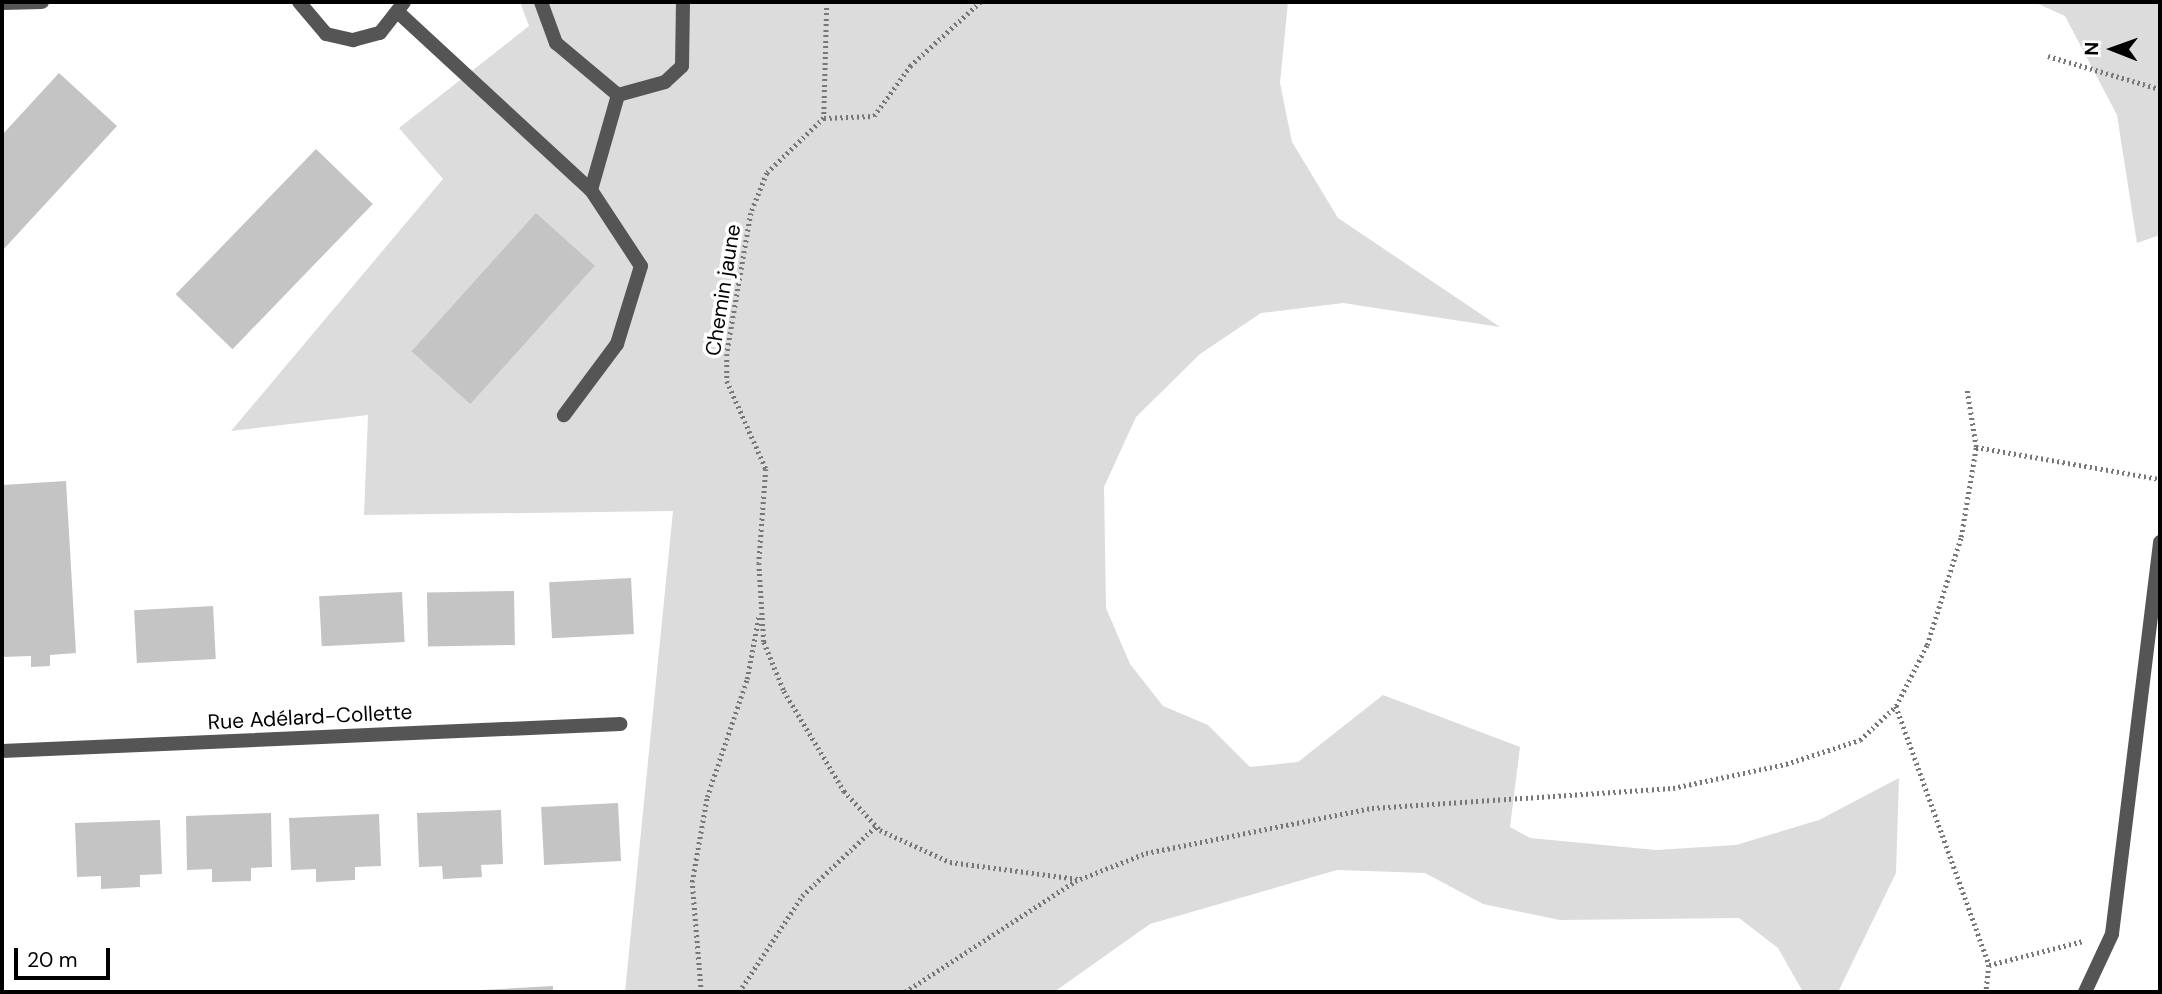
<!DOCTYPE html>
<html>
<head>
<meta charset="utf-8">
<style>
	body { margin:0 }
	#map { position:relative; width:2162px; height:994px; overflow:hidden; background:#fff; font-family:"DM Sans",sans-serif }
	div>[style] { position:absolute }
	.green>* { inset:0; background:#dcdcdc }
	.building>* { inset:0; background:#c4c4c4; transform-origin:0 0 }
	.path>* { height:4.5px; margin-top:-2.25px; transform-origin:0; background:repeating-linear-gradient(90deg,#777 0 2px,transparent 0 5.5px) }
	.service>* { height:14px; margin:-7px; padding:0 7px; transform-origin:7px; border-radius:7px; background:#555 }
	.minor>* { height:14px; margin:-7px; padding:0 7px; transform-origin:7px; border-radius:7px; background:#555 }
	span { translate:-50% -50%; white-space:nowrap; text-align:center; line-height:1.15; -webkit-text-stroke:7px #fff; paint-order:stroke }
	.street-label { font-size:21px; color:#000 }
	.frame { position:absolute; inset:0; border:4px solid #000; pointer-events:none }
	.north { position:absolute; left:2078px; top:14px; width:70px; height:70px; -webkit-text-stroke:5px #fff; paint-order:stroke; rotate:271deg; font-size:19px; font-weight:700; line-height:28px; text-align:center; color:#000 }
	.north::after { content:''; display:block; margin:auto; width:24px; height:32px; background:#000; clip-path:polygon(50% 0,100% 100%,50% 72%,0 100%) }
	.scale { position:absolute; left:14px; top:948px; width:96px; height:32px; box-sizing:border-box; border:4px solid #000; border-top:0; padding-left:9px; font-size:21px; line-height:24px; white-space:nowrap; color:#000; -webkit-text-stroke:5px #fff; paint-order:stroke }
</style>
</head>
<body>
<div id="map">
	<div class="green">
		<div style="clip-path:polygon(520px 2px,1288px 2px,1280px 83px,1292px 142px,1338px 218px,1500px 327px,1343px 303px,1261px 313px,1200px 354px,1136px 417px,1104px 487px,1106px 608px,1130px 664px,1163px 706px,1208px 725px,1250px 767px,1298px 762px,1383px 695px,1520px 747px,1510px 827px,1530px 838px,1656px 850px,1736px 845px,1819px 820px,1899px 778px,1896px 873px,1838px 992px,1803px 992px,1778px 948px,1739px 918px,1560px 920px,1483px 904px,1425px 873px,1337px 870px,1150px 924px,1054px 992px,625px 992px,673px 511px,364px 515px,368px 415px,231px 431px,443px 179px,399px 128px,529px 26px)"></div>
		<div style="clip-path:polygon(2034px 2px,2160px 2px,2160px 235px,2137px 243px,2117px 115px,2065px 16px)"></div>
	</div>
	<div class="building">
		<div style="clip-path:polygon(59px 73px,117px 126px,2px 251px,2px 135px)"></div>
		<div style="left:316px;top:149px;width:79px;height:202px;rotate:44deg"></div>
		<div style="left:536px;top:213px;width:79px;height:186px;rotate:42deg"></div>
		<div style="clip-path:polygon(66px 481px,76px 653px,50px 655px,50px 666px,31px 667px,31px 656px,2px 657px,2px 485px)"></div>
		<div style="left:631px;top:578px;width:56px;height:82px;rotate:87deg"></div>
		<div style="left:514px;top:591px;width:54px;height:87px;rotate:89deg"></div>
		<div style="left:402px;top:592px;width:50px;height:83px;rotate:87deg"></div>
		<div style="left:213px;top:606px;width:53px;height:79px;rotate:87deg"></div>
		<div style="left:618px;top:803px;width:58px;height:77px;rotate:87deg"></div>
		<div style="clip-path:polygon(501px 810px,503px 864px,481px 865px,482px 877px,443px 879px,442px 866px,419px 867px,417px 813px)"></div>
		<div style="clip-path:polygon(271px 813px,272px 867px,251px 868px,251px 881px,212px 882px,212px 869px,187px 870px,186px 816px)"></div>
		<div style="clip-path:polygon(379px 814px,381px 866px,355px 867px,355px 880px,316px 882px,316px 869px,291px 870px,289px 818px)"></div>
		<div style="clip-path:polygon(160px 820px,162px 874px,140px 875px,140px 887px,101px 889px,101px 876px,77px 877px,75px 823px)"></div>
		<div style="clip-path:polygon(553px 986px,553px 992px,482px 992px,482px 990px)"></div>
	</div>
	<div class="path">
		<div style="left:827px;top:2px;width:116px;rotate:91.5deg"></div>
		<div style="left:824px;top:118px;width:79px;rotate:136deg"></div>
		<div style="left:767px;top:173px;width:43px;rotate:111.8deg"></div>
		<div style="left:751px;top:213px;width:143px;rotate:99.7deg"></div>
		<div style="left:727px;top:354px;width:27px;rotate:90deg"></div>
		<div style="left:727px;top:381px;width:96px;rotate:66.1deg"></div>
		<div style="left:766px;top:469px;width:94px;rotate:94.3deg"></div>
		<div style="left:759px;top:563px;width:79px;rotate:86.4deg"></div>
		<div style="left:764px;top:642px;width:53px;rotate:67.8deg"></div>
		<div style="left:784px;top:691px;width:117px;rotate:59deg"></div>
		<div style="left:844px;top:791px;width:53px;rotate:47.3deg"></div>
		<div style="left:880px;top:830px;width:77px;rotate:24.6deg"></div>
		<div style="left:950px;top:862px;width:129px;rotate:7.6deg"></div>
		<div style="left:2048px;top:56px;width:117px;rotate:16.4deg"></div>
		<div style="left:824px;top:118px;width:50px;rotate:-2.3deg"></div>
		<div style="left:874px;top:116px;width:62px;rotate:-54.2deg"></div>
		<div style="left:910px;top:66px;width:95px;rotate:-42.4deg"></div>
		<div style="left:1976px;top:447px;width:187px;rotate:9.9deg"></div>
		<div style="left:1896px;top:706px;width:275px;rotate:70.2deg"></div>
		<div style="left:1989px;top:965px;width:27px;rotate:96deg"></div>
		<div style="left:1989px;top:965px;width:97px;rotate:-14.3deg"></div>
		<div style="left:701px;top:992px;width:110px;rotate:-94.7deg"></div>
		<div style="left:692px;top:882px;width:86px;rotate:-80deg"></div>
		<div style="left:707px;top:797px;width:125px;rotate:-71.3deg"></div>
		<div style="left:747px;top:679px;width:65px;rotate:-79.4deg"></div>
		<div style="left:739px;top:992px;width:115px;rotate:-56.7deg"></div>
		<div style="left:802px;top:896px;width:102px;rotate:-43.4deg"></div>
		<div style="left:905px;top:992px;width:203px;rotate:-33.1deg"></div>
		<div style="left:1075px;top:881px;width:76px;rotate:-21.5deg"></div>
		<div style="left:1146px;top:853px;width:230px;rotate:-11.3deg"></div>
		<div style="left:1372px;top:808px;width:302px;rotate:-3.8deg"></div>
		<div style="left:1673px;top:788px;width:116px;rotate:-12deg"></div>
		<div style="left:1786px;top:764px;width:78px;rotate:-18deg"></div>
		<div style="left:1860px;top:740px;width:50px;rotate:-43.4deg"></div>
		<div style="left:1896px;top:706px;width:68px;rotate:-63.1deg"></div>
		<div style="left:1927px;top:645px;width:113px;rotate:-72.5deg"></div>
		<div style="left:1961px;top:537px;width:91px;rotate:-80.5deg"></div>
		<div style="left:1976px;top:447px;width:57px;rotate:-99.1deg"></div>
	</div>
	<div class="service">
		<div style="left:541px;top:2px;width:44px;rotate:69.9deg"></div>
		<div style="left:556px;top:43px;width:81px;rotate:40deg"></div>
		<div style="left:618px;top:95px;width:99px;rotate:105.9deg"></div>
		<div style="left:400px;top:14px;width:260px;rotate:42.7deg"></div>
		<div style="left:591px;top:190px;width:91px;rotate:56.7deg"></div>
		<div style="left:641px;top:266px;width:82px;rotate:107.1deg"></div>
		<div style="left:617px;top:344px;width:89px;rotate:126.7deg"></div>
		<div style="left:618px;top:95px;width:49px;rotate:-15.5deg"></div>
		<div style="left:665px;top:82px;width:23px;rotate:-43deg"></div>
		<div style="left:682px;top:66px;width:64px;rotate:-89.1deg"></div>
		<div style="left:2085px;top:992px;width:64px;rotate:-65deg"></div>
		<div style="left:2112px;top:934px;width:395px;rotate:-83deg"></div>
	</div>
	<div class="minor">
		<div style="left:299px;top:2px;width:42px;rotate:49.8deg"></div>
		<div style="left:326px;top:34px;width:28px;rotate:13deg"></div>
		<div style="left:353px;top:40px;width:28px;rotate:-15deg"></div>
		<div style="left:380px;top:33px;width:39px;rotate:-52deg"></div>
		<div style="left:2px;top:3px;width:40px;rotate:-1.4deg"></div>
		<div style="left:2px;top:751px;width:619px;rotate:-2.5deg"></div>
	</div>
	<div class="street-label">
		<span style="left:723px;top:290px;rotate:-81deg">Chemin jaune</span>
		<span style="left:310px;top:717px;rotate:-3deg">Rue Adélard-Collette</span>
	</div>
	<div class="frame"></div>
	<div class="north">N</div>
	<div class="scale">20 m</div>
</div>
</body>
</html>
